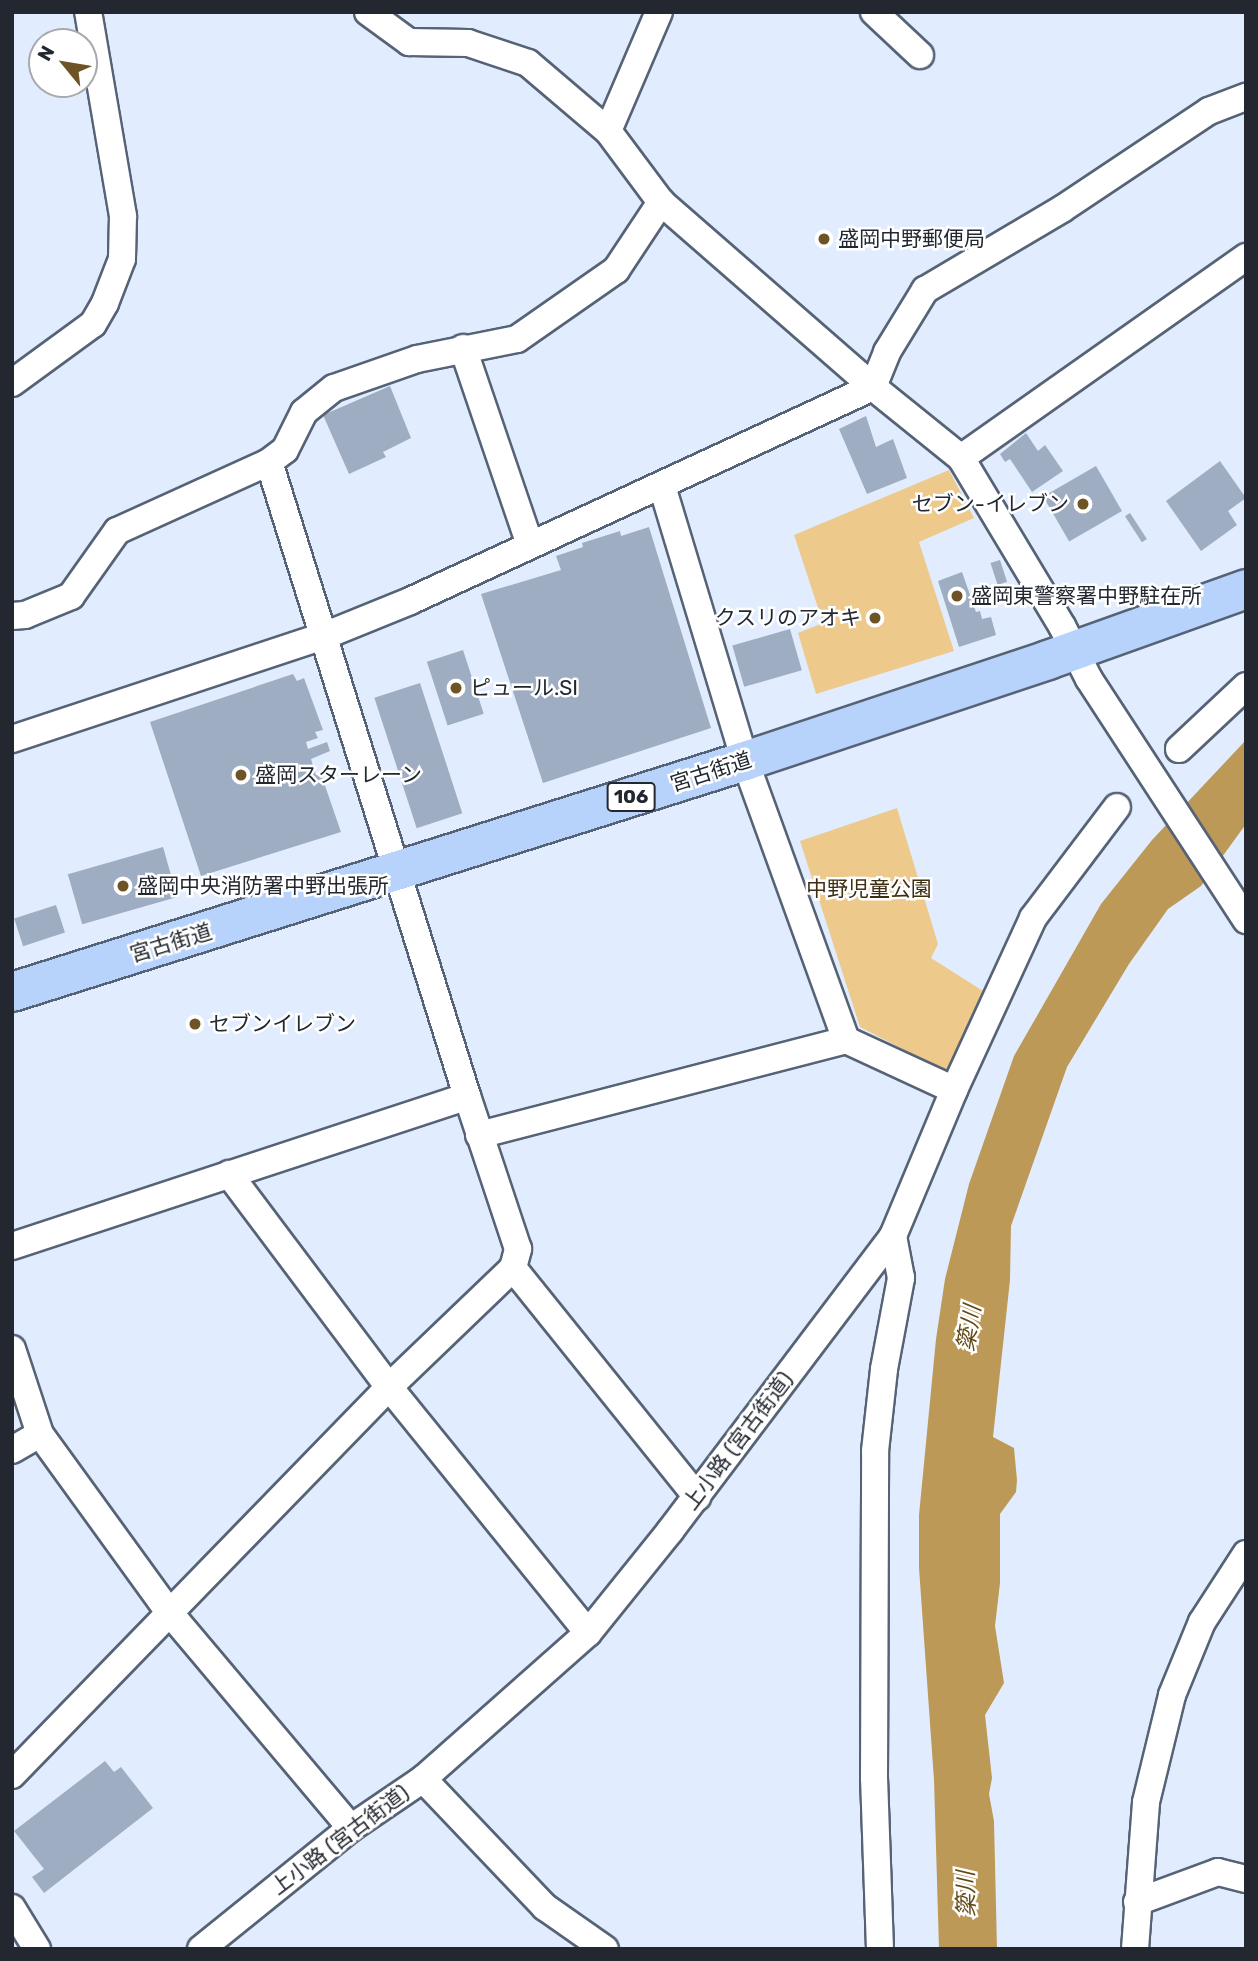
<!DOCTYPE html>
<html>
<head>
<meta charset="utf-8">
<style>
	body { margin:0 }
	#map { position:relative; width:1258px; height:1961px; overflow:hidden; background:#e1edff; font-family:Rubik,"Noto Sans JP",sans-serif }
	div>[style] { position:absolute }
	.green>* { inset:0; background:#edc98b }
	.water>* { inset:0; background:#bd9957 }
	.building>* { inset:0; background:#9fadc2; transform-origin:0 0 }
	.roads { filter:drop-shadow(2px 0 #566376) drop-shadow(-2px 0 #566376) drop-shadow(0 2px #566376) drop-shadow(0 -2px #566376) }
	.minor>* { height:26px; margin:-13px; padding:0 13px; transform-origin:13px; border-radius:13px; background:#fff }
	.highway>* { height:38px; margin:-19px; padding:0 19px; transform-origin:19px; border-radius:19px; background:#b7d3fc }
	.dots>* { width:19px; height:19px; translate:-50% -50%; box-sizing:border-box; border:4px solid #fff; border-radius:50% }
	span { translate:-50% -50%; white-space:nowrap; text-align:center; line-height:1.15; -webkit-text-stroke:5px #fff; paint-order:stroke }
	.shield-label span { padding:2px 5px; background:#fff; border:2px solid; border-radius:5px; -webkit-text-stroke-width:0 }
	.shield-label { font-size:19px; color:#232830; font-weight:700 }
	.poi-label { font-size:21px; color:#232830 }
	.left { translate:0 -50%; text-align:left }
	.right { translate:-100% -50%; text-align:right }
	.street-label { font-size:21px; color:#232830 }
	.park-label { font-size:21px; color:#3f2f12 }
	.water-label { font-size:23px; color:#634916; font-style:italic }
	.frame { position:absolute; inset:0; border:14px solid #232830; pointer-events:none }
	.north { position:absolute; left:28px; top:28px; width:70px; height:70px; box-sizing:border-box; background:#fff; border:2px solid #a7a9ac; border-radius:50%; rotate:300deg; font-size:19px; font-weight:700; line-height:28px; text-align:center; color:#232830 }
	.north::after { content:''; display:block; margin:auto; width:24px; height:32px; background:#6e5425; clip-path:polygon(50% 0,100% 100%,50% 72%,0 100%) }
</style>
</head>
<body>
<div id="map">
	<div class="green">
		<div style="clip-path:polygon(949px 470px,974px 518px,919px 542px,954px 651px,816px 694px,798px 633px,823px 623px,794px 535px)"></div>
		<div style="clip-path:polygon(897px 808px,938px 944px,931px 958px,983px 991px,947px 1072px,860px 1027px,800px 841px)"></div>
	</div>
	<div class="water">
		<div style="clip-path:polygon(1246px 740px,1246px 824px,1201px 886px,1168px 909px,1129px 964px,1067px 1067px,1011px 1226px,1010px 1280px,993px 1437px,1014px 1448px,1017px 1480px,1016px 1492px,1000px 1514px,1000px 1583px,995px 1626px,1004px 1683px,985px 1715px,992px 1778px,989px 1794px,994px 1821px,997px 1949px,939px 1949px,934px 1780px,919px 1568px,919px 1515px,936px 1339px,945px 1279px,969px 1184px,1014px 1056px,1101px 904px,1152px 840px)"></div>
	</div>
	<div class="building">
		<div style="clip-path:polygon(390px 386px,411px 438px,383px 452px,386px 457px,349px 474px,323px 415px)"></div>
		<div style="clip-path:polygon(866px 416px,876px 447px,893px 439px,907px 478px,867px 494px,839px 429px)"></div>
		<div style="clip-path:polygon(1026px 433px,1038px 451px,1045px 445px,1063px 471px,1032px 492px,1010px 459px,1005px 462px,1000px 454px)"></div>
		<div style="clip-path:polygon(1220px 461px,1246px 498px,1228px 511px,1237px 525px,1201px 551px,1166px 501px)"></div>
		<div style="left:1096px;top:466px;width:52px;height:61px;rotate:60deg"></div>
		<div style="left:1130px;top:513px;width:31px;height:6px;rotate:57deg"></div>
		<div style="clip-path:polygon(649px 527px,711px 728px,543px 783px,481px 594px,561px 570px,556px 556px,583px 547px,582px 543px,620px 531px,621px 536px)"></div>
		<div style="left:1000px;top:560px;width:23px;height:10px;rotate:72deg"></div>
		<div style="clip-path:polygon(962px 572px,976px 612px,980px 611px,982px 619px,991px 617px,996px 635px,959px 647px,938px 581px)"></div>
		<div style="left:790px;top:629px;width:43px;height:60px;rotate:74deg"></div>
		<div style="left:463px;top:650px;width:67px;height:38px;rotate:72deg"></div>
		<div style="clip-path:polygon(293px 674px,297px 681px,304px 678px,323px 730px,315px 732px,318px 738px,306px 742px,308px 749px,327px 742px,330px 751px,311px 759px,316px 775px,321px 774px,341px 832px,201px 876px,150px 722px)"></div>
		<div style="left:420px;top:683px;width:137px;height:48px;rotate:72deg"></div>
		<div style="left:163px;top:847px;width:52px;height:99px;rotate:74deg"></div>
		<div style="left:56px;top:905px;width:29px;height:44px;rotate:72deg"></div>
		<div style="clip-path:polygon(105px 1761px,114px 1772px,121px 1767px,153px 1808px,44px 1893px,32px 1877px,44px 1869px,14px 1831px)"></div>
	</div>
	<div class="roads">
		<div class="minor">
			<div style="left:368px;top:12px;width:51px;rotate:36.2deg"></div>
			<div style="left:409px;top:42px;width:59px;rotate:1deg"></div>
			<div style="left:468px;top:43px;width:63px;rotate:18.4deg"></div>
			<div style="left:528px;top:63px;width:105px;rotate:40.4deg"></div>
			<div style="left:608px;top:131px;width:89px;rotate:53.3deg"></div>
			<div style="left:661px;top:202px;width:281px;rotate:41.1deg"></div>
			<div style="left:873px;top:387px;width:113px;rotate:38.9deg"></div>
			<div style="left:961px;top:458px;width:196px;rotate:59deg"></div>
			<div style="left:1062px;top:626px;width:59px;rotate:63deg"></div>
			<div style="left:1089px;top:679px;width:288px;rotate:56.9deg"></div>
			<div style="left:874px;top:12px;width:63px;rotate:43.1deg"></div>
			<div style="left:608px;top:131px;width:129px;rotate:-66.8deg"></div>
			<div style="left:463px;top:348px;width:208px;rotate:71.2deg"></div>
			<div style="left:12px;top:383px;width:100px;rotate:-36.1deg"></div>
			<div style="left:93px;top:324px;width:24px;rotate:-60deg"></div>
			<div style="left:105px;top:303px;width:47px;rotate:-68.9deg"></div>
			<div style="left:122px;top:259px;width:43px;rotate:-88.7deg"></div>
			<div style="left:123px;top:216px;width:207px;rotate:-99.7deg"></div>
			<div style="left:961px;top:458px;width:349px;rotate:-35.2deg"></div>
			<div style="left:662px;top:486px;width:287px;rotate:73.2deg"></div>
			<div style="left:745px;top:761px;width:297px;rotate:70.1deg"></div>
			<div style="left:12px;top:616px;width:13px;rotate:-4deg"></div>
			<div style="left:25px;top:615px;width:50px;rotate:-22.4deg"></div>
			<div style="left:71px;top:596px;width:80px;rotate:-54.7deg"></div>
			<div style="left:117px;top:531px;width:167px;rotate:-24.4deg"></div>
			<div style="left:269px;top:462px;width:20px;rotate:-37deg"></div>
			<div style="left:285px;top:450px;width:42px;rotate:-63.4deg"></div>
			<div style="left:304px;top:412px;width:38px;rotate:-39deg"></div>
			<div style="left:334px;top:388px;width:88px;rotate:-19.3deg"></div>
			<div style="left:417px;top:359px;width:102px;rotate:-11.3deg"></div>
			<div style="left:517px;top:339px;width:121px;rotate:-34.9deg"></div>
			<div style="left:616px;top:270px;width:82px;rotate:-56.5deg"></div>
			<div style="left:12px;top:739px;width:329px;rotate:-18.3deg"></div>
			<div style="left:324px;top:636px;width:93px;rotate:-22.1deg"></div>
			<div style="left:410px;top:601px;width:510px;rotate:-24.81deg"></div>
			<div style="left:873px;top:387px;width:38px;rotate:-68deg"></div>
			<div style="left:887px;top:352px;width:73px;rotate:-58.5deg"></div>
			<div style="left:925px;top:290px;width:159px;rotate:-30.6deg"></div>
			<div style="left:1062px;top:209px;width:177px;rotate:-33.7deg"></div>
			<div style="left:1209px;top:111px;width:40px;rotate:-21deg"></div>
			<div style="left:1179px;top:749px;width:92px;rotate:-43.2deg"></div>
			<div style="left:479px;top:1135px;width:379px;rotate:-14.5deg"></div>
			<div style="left:846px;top:1040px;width:119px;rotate:24.8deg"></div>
			<div style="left:229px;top:1174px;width:266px;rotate:53.1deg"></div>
			<div style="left:389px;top:1387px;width:316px;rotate:51deg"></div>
			<div style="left:12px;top:1246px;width:479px;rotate:-18.2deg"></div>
			<div style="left:513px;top:1268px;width:294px;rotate:51.2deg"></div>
			<div style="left:12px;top:1349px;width:89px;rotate:71.8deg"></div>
			<div style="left:40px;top:1434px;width:220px;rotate:54.1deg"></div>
			<div style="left:169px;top:1612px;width:282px;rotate:49.9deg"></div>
			<div style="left:12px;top:1450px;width:32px;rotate:-30deg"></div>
			<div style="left:12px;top:1775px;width:541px;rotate:-45.82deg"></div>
			<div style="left:389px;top:1387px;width:172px;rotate:-43.8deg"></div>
			<div style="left:513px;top:1268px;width:20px;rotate:-75deg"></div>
			<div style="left:518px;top:1249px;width:161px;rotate:-108.4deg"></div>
			<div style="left:467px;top:1096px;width:664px;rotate:-107.34deg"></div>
			<div style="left:423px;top:1779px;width:177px;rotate:46.4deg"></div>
			<div style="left:545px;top:1907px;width:73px;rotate:35deg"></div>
			<div style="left:1137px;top:1902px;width:86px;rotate:-20.3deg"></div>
			<div style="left:1218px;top:1872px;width:29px;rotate:14deg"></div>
			<div style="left:12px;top:1908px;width:48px;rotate:58.6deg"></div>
			<div style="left:201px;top:1949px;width:193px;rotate:-38.9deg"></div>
			<div style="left:351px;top:1828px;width:87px;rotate:-34.2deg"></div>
			<div style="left:423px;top:1779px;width:220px;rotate:-41.5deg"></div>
			<div style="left:588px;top:1633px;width:131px;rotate:-51.2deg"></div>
			<div style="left:670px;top:1531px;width:370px;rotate:-52.9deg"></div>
			<div style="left:893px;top:1236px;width:158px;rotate:-67.3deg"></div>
			<div style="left:954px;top:1090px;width:189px;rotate:-65.3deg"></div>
			<div style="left:1033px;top:918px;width:139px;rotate:-52.9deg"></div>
			<div style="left:880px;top:1949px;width:171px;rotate:-92deg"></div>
			<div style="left:874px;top:1778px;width:327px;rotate:-89.8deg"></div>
			<div style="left:875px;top:1451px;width:82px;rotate:-83.7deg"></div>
			<div style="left:884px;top:1369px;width:93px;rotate:-79.4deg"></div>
			<div style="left:901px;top:1278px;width:43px;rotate:-100.8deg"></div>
			<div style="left:1135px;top:1949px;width:147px;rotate:-85.7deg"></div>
			<div style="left:1146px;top:1802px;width:110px;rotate:-76.3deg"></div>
			<div style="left:1172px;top:1695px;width:79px;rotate:-67.7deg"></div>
			<div style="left:1202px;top:1622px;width:81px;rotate:-57.1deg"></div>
		</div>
		<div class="highway">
			<div style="left:12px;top:992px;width:769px;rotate:-17.49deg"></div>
			<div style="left:745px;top:761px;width:319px;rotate:-18.4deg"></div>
			<div style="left:1048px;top:660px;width:210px;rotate:-19.7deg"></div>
		</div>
	</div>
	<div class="dots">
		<div style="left:824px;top:239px;background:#6e5425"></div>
		<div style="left:1083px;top:504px;background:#6e5425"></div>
		<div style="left:957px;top:596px;background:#6e5425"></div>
		<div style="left:875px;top:618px;background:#6e5425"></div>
		<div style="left:456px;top:688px;background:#6e5425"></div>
		<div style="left:241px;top:775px;background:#6e5425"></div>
		<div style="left:123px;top:886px;background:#6e5425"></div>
		<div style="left:195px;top:1024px;background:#6e5425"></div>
	</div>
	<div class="shield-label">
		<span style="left:631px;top:797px">106</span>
	</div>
	<div class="poi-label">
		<span class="left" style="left:838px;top:239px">盛岡中野郵便局</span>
		<span class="right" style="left:1069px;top:504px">セブン-イレブン</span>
		<span class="left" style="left:971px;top:596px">盛岡東警察署中野駐在所</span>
		<span class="right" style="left:861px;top:618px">クスリのアオキ</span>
		<span class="left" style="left:470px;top:688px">ピュール.SI</span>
		<span class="left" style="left:255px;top:775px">盛岡スターレーン</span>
		<span class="left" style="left:137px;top:886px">盛岡中央消防署中野出張所</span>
		<span class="left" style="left:209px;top:1024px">セブンイレブン</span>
	</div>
	<div class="street-label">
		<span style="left:711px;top:772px;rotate:-18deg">宮古街道</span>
		<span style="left:171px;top:943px;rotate:-17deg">宮古街道</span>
		<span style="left:738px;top:1441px;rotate:-53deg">上小路 (宮古街道)</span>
		<span style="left:340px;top:1840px;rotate:-37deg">上小路 (宮古街道)</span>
	</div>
	<div class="park-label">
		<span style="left:869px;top:889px">中野児童公園</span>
	</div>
	<div class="water-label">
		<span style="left:969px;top:1328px;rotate:-81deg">簗川</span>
		<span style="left:966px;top:1894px;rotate:-91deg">簗川</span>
	</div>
	<div class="frame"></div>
	<div class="north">N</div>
</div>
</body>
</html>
